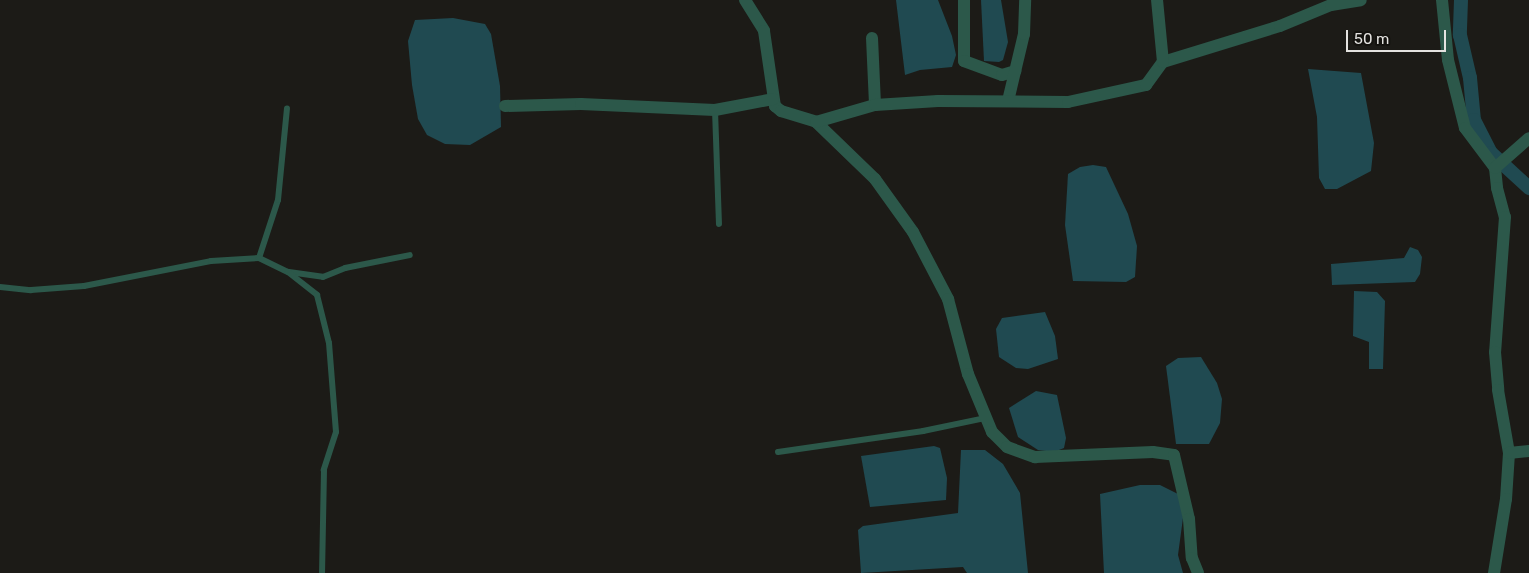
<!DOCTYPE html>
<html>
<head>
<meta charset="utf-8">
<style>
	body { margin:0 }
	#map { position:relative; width:1529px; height:573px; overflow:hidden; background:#1c1b17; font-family:Rubik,sans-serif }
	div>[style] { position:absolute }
	.water>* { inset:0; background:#204a51 }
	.canal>* { height:14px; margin:-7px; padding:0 7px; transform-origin:7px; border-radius:7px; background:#204a51 }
	.service>* { height:6px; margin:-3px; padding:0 3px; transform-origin:3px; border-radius:3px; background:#2c584a }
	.minor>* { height:12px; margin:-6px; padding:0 6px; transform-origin:6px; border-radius:6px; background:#2c584a }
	span { translate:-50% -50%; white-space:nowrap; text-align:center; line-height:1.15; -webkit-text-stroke:5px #13120e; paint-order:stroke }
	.scale { position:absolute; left:1346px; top:30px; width:100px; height:22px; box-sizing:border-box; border:2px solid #e4e3e0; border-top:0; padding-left:6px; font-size:15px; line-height:18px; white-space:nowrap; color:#e4e3e0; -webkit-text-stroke:4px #13120e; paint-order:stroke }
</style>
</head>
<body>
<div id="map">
	<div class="water">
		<div style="clip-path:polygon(896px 0,938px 0,952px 36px,956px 55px,952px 67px,920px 70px,905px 75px)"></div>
		<div style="clip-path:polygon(981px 0,1001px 0,1008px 42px,1003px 60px,999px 62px,984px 61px)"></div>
		<div style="clip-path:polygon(453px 18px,485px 24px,491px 34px,500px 86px,501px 127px,470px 145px,445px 144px,427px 135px,418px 119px,412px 85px,408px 41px,415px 20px)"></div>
		<div style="clip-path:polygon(1308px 69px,1361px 73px,1374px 143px,1371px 171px,1337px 189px,1325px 189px,1319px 178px,1317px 117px)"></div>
		<div style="clip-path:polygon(1093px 165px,1106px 167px,1128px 214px,1137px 246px,1135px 277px,1126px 282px,1073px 281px,1065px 225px,1068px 174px,1080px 167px)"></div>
		<div style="clip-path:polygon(1410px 247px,1418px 250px,1422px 257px,1420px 274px,1415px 282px,1332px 285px,1331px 264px,1404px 258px)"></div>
		<div style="clip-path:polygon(1354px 291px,1377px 292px,1385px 301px,1383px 369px,1369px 369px,1369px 342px,1353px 336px)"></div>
		<div style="clip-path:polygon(1045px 312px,1055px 336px,1058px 359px,1028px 369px,1016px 368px,999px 357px,996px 329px,1002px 318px)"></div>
		<div style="clip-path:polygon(1201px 357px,1217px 383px,1222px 399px,1220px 423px,1209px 444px,1176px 444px,1166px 366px,1178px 358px)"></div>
		<div style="clip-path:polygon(1036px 391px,1057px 395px,1066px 438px,1064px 448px,1054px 452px,1038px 450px,1018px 437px,1009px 408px)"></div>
		<div style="clip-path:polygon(934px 446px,940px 448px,947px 478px,946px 500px,870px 507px,861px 456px)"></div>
		<div style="clip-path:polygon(961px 450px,985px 450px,1003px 464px,1020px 493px,1028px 573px,967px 573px,963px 567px,861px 573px,858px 530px,863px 526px,958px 513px)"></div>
		<div style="clip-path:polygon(1140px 485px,1160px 485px,1182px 496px,1183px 518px,1178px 555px,1183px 573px,1104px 573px,1100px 494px)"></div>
	</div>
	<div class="canal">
		<div style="left:1461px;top:0;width:35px;rotate:92deg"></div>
		<div style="left:1460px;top:35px;width:44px;rotate:76.9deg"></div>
		<div style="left:1470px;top:78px;width:42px;rotate:84.6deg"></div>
		<div style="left:1474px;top:120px;width:37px;rotate:63deg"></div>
		<div style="left:1491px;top:153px;width:52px;rotate:42.6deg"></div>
	</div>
	<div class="service">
		<div style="left:715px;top:110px;width:114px;rotate:88deg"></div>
		<div style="left:259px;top:258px;width:61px;rotate:-71.9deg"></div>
		<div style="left:278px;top:200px;width:92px;rotate:-84.4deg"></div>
		<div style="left:289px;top:272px;width:34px;rotate:8deg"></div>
		<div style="left:323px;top:277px;width:24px;rotate:-22deg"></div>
		<div style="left:345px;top:268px;width:66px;rotate:-11.3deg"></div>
		<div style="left:0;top:287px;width:31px;rotate:6deg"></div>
		<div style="left:31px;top:290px;width:53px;rotate:-4.3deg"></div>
		<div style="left:84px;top:286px;width:129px;rotate:-11.1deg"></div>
		<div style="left:211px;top:261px;width:48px;rotate:-3.6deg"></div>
		<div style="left:259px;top:258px;width:32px;rotate:26deg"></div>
		<div style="left:288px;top:272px;width:37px;rotate:38deg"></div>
		<div style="left:317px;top:295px;width:49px;rotate:76deg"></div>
		<div style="left:329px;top:343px;width:89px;rotate:85.5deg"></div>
		<div style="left:336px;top:432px;width:40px;rotate:108deg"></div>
		<div style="left:324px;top:470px;width:103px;rotate:91.1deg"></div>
		<div style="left:778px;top:452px;width:147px;rotate:-8.2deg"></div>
		<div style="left:923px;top:431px;width:63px;rotate:-11.8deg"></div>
	</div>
	<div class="minor">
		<div style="left:745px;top:0;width:36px;rotate:58deg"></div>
		<div style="left:764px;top:31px;width:76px;rotate:81.7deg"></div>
		<div style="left:775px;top:106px;width:8px;rotate:40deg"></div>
		<div style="left:781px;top:111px;width:37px;rotate:17deg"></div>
		<div style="left:816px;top:122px;width:82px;rotate:44deg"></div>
		<div style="left:875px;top:179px;width:65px;rotate:54.4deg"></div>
		<div style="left:913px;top:232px;width:76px;rotate:62.4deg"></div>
		<div style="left:948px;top:299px;width:78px;rotate:75.1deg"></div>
		<div style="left:968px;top:374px;width:63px;rotate:67.5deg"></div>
		<div style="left:992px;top:432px;width:21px;rotate:45deg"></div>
		<div style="left:1007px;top:447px;width:30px;rotate:20deg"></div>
		<div style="left:1035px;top:457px;width:118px;rotate:-2.4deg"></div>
		<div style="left:1153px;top:452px;width:21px;rotate:8deg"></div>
		<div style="left:1174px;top:455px;width:66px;rotate:76.8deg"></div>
		<div style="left:1189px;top:519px;width:39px;rotate:86deg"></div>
		<div style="left:1192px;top:558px;width:16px;rotate:68deg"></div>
		<div style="left:964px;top:0;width:61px;rotate:90deg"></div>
		<div style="left:964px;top:61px;width:40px;rotate:20.2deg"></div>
		<div style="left:1002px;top:75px;width:14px;rotate:-17deg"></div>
		<div style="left:1442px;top:0;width:60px;rotate:84.3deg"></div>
		<div style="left:1448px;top:60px;width:70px;rotate:76deg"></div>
		<div style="left:1465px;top:128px;width:50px;rotate:53.1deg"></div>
		<div style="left:1495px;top:168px;width:20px;rotate:84deg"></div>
		<div style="left:1497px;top:188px;width:30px;rotate:75deg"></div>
		<div style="left:1505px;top:217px;width:135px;rotate:94.2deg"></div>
		<div style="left:1495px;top:352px;width:38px;rotate:85deg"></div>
		<div style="left:1498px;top:390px;width:64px;rotate:80.1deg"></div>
		<div style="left:1509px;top:453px;width:46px;rotate:93.7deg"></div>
		<div style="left:1506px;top:499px;width:75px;rotate:99.2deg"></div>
		<div style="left:872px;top:38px;width:67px;rotate:87.4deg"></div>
		<div style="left:1163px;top:62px;width:122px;rotate:-17.1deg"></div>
		<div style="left:1280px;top:26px;width:55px;rotate:-22.4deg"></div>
		<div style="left:1331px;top:5px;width:30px;rotate:-9deg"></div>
		<div style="left:1008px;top:101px;width:69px;rotate:-76.6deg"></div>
		<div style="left:1024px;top:34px;width:34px;rotate:-88deg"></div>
		<div style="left:505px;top:106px;width:76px;rotate:-1.5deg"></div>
		<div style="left:581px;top:104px;width:134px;rotate:2.6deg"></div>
		<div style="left:715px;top:110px;width:59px;rotate:-10.7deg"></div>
		<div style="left:816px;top:122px;width:61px;rotate:-16.1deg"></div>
		<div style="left:875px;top:105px;width:63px;rotate:-3.6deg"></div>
		<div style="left:938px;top:101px;width:130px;rotate:0.4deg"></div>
		<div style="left:1068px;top:102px;width:80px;rotate:-12.3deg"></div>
		<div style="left:1146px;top:85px;width:29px;rotate:-54deg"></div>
		<div style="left:1163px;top:62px;width:62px;rotate:-95.5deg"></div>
		<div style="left:1495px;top:168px;width:45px;rotate:-41.4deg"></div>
		<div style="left:1509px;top:453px;width:20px;rotate:-6deg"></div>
	</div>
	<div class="scale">50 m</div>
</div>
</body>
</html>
